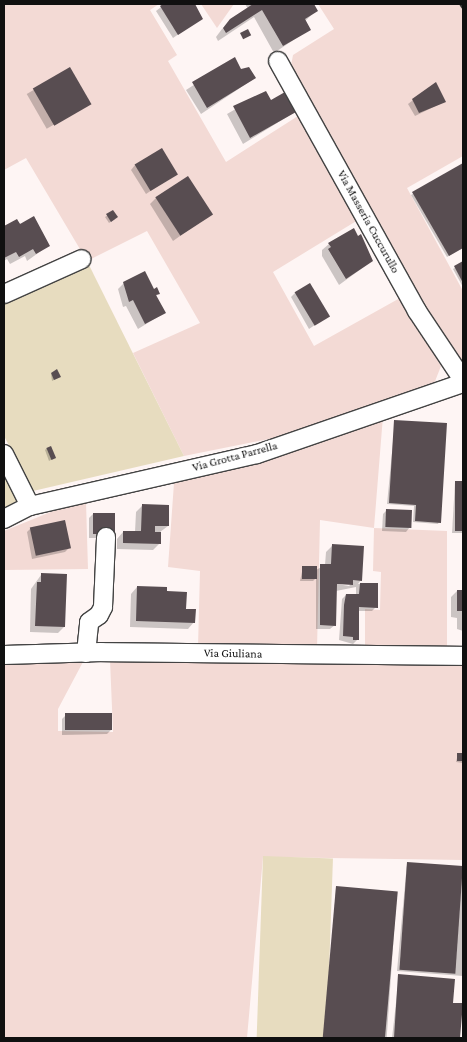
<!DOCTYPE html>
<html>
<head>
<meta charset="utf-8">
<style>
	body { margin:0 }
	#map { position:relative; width:467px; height:1042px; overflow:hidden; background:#fef5f4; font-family:"Crimson Pro",serif }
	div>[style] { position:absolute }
	.farmland>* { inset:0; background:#f3dad5 }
	.green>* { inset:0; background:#e7dcbf; transform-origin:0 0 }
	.shadow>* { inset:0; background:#0003; transform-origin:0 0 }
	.building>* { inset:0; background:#584d51; transform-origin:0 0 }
	.path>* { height:2.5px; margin-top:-1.25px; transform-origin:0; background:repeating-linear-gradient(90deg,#323232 0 5px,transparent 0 7.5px) }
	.roads { filter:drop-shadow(1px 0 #434343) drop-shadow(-1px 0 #434343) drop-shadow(0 1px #434343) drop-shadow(0 -1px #434343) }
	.minor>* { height:18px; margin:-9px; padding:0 9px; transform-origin:9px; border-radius:9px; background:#fff }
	span { translate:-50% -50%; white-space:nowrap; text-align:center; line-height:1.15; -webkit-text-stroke:5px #fff; paint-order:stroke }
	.street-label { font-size:12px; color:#101010 }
	.frame { position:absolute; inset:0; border:5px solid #101010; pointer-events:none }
</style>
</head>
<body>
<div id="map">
	<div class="farmland">
		<div style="clip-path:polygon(4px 4px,159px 4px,150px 10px,177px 55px,168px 61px,226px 162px,298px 116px,358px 220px,273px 272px,314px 346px,400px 298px,441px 366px,432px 389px,279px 437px,184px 456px,133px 353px,200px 323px,147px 231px,87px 261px,26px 158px,4px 170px)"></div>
		<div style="clip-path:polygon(201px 4px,234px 4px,217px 28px)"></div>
		<div style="clip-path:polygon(318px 4px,463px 4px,463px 156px,407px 188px,463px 291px,463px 365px,417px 297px,290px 71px,293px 55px,334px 29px)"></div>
		<div style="clip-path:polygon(383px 416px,374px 528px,447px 531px,447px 652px,365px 648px,365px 609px,380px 610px,381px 572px,373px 571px,374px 528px,320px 520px,317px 649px,198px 647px,200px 571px,168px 567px,174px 483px,256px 462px)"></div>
		<div style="clip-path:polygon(86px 502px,88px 569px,4px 570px,4px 531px,63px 507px)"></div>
		<div style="clip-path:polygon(84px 660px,58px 709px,58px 731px,113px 732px,110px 660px,463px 661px,463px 860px,263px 857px,247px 1038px,4px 1038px,4px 661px)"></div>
	</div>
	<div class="green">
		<div style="clip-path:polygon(87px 261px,184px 456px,33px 491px,4px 436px,4px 300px)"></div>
		<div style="clip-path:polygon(4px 470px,19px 500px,4px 508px)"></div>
		<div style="left:263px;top:856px;width:70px;height:183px;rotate:2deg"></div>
	</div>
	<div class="shadow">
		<div style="clip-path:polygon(165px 4px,193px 4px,202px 18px,173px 38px,156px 11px)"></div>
		<div style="clip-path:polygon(245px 4px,313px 4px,317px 10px,305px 21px,310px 29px,274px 53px,254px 17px,218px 41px,216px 37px,222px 29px,248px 9px)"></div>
		<div style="clip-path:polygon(234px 59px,241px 70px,255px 78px,201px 114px,186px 90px)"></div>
		<div style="left:70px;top:69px;width:40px;height:50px;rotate:60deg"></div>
		<div style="clip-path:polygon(435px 83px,444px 102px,415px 116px,408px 104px)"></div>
		<div style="clip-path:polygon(265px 92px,270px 101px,295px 112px,243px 144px,227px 114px)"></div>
		<div style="clip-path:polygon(135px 165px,176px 174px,146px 194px,131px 170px)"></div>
		<div style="clip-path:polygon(463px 165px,463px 248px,447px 257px,411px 195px)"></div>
		<div style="clip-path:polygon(156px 198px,211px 214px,173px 241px,150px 204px)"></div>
		<div style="clip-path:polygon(113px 212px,115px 219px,109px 223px,105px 217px)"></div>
		<div style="clip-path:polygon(17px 221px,48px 246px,27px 261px,25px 256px,10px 264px,7px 259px,4px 261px,4px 228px)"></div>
		<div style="clip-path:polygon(357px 238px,372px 261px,339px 285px,322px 256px,322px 250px,329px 244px)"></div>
		<div style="clip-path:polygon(463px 262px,463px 287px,453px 269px)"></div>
		<div style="clip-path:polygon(124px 283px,159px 293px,156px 296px,164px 313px,138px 329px,126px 306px,123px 307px,118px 289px)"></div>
		<div style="clip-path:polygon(295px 293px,328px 316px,309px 329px,291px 297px)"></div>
		<div style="clip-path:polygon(51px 374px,58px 378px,52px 381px)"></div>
		<div style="clip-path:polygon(395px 421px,439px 522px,438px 524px,413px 522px,414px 506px,387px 504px)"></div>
		<div style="clip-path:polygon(47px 448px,54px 458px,49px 461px,45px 450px)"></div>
		<div style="clip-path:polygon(455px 482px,463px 483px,463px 533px,452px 533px)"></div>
		<div style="clip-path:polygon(142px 506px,168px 526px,160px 532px,160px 543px,153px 550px,117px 549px,117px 539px,123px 532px,135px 532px,136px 512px)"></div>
		<div style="clip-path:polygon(387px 510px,410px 527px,406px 532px,382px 531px,383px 514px)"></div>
		<div style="clip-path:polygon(93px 514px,109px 538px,89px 538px,89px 518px)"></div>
		<div style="clip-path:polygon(31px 528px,69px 548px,65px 552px,32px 559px,27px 532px)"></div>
		<div style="clip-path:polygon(evenodd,332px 546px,361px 580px,358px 584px,377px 585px,376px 607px,372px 611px,358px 611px,358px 639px,353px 644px,339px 640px,342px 599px,346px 595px,356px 595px,356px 587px,336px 591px,335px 625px,330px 629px,316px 629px,316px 578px,313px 581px,300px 581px,303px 567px,316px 570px,325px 565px,326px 552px,332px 546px,331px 583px,351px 584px,349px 586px,331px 583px)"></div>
		<div style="clip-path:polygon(41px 575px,64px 627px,58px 633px,30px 632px,31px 589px)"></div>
		<div style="clip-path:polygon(137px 587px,166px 593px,194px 622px,188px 629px,130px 627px,131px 594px)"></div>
		<div style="clip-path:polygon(457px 591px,463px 591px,463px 631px,457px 629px,457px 618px,451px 617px,451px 597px)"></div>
		<div style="clip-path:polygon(66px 715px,111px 730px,107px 734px,62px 735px,62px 719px)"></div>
		<div style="clip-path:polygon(458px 754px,463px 755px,463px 763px,456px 762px)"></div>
		<div style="clip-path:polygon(407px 863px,463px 867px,463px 976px,397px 971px)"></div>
		<div style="left:336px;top:888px;width:61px;height:150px;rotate:4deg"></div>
		<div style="clip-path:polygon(399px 976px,452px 1004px,462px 1005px,459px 1038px,392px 1038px)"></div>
	</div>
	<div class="building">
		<div style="clip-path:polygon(163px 4px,195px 4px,203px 19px,178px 35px,160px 6px)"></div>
		<div style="clip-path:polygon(253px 4px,314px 4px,318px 11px,305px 19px,311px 30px,283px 46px,262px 10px,226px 33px,223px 28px,230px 19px)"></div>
		<div style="left:248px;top:29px;width:7px;height:9px;rotate:63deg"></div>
		<div style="clip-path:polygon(235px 57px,241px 69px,249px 67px,256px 78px,207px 108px,192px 82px)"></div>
		<div style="left:70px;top:67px;width:43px;height:43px;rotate:60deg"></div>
		<div style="clip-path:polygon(436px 82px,446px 102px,419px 113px,412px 99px)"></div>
		<div style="clip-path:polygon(266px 91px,271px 100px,285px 92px,296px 112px,250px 138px,233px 106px)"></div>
		<div style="left:162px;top:148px;width:31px;height:32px;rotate:59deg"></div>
		<div style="clip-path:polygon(463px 163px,463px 248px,449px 256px,412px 192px)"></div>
		<div style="left:188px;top:176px;width:46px;height:39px;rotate:57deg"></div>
		<div style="clip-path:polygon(113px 210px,118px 217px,111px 222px,106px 214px)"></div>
		<div style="clip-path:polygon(34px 216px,50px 246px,36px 254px,33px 249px,19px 257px,16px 252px,4px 258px,4px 226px,17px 219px,20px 224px)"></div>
		<div style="clip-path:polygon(354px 228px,358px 236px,361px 234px,373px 261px,346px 279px,328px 249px,331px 247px,328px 243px)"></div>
		<div style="clip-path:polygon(463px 261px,463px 283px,454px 266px)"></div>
		<div style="clip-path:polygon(145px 271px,154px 289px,157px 287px,160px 294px,156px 295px,166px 313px,145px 324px,133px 300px,129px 302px,123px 282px)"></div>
		<div style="left:310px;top:283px;width:39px;height:18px;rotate:59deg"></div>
		<div style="clip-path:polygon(57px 369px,61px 377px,54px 380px,51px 373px)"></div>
		<div style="clip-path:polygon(394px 420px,447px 423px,441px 523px,415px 521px,416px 505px,389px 503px)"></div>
		<div style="left:51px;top:446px;width:13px;height:5px;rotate:67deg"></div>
		<div style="left:455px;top:481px;width:8px;height:50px"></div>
		<div style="clip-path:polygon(142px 504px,169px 505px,169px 526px,155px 526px,155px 532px,161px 532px,161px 544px,123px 543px,123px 531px,141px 531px)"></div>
		<div style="left:386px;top:509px;width:26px;height:18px;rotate:2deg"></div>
		<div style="left:93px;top:513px;width:22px;height:21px"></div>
		<div style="left:65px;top:520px;width:29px;height:36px;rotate:78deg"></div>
		<div style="clip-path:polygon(332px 544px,364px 546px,362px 581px,353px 580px,353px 585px,337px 584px,336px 626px,320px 625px,320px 564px,331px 564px)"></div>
		<div style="left:302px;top:566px;width:15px;height:13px"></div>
		<div style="clip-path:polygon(41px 573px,67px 574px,65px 627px,35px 626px,37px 582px,41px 582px)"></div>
		<div style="clip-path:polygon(360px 583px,378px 583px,378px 608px,359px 607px,359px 640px,353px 640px,353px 637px,343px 636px,344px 605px,346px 594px,359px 594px)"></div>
		<div style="clip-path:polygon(137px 586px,167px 587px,167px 591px,187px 592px,186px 609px,196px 609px,195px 623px,136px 621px)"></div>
		<div style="left:457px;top:590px;width:6px;height:21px"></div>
		<div style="left:112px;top:713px;width:17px;height:47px;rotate:90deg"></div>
		<div style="left:457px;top:753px;width:6px;height:8px"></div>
		<div style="left:407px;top:862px;width:56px;height:108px;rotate:4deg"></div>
		<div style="left:336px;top:886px;width:62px;height:152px;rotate:5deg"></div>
		<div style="clip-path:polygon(398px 974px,455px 979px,453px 1003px,463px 1003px,460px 1038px,394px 1038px)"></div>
	</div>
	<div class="path">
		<div style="left:461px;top:4px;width:4px;rotate:56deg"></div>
	</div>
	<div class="roads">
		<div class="minor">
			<div style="left:278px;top:61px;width:286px;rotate:60.9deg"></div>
			<div style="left:417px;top:311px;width:83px;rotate:56.3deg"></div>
			<div style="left:4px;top:294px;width:85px;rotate:-24.2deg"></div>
			<div style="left:4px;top:454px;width:58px;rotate:63.4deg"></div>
			<div style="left:4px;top:519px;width:29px;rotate:-27deg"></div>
			<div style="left:30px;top:506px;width:233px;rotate:-12.9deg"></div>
			<div style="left:257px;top:454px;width:218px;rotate:-19deg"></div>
			<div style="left:86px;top:653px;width:31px;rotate:-84deg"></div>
			<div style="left:89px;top:622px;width:12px;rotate:-35deg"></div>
			<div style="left:99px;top:615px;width:9px;rotate:-63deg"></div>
			<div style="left:103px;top:607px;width:70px;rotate:-87.5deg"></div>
			<div style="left:4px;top:655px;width:97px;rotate:-1.8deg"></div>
			<div style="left:101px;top:652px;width:362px;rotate:0.6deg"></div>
		</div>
	</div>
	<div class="street-label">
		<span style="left:368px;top:222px;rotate:61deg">Via Masseria Cuccurullo</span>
		<span style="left:235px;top:457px;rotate:-15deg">Via Grotta Parrella</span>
		<span style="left:233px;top:654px;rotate:1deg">Via Giuliana</span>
	</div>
	<div class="frame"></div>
</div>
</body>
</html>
